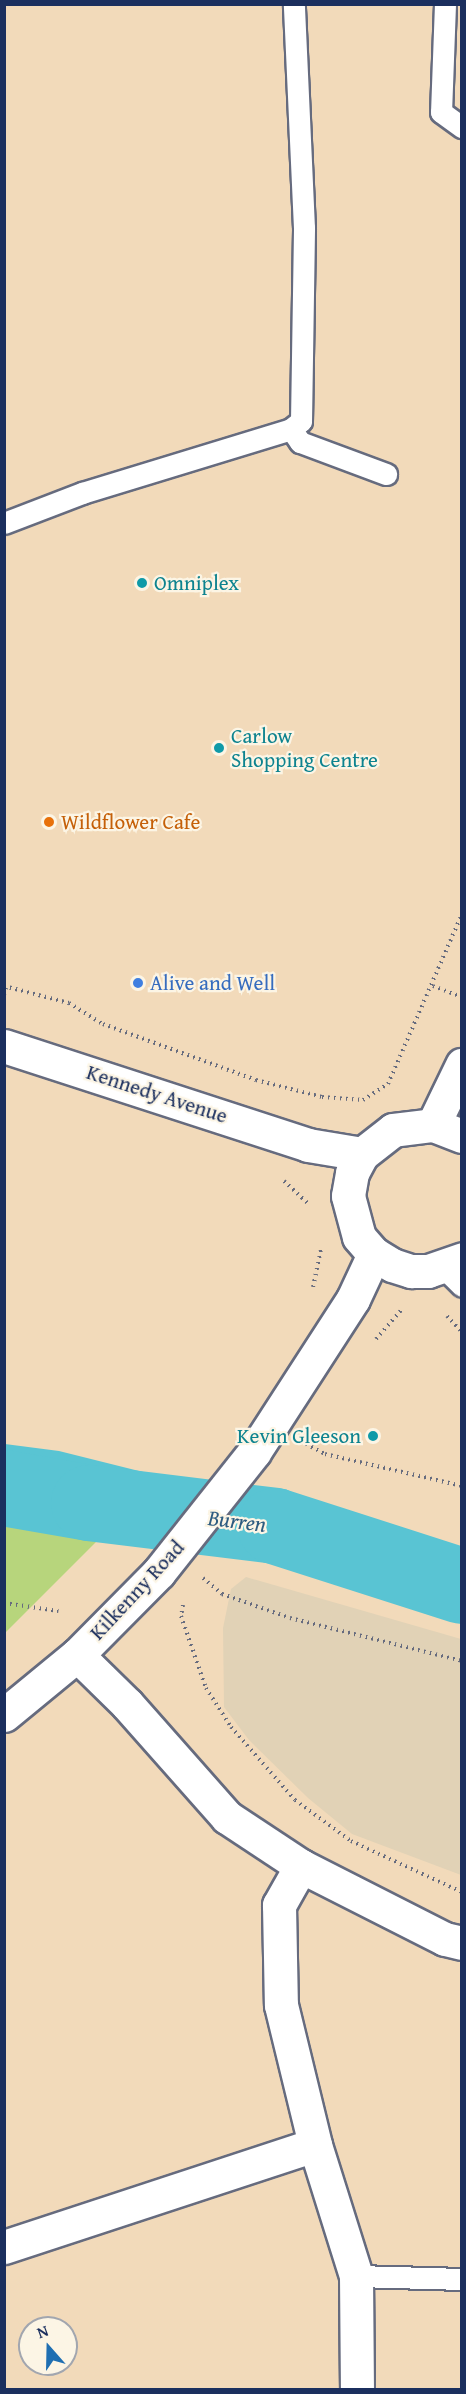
<!DOCTYPE html>
<html>
<head>
<meta charset="utf-8">
<style>
	body { margin:0 }
	#map { position:relative; width:466px; height:2394px; overflow:hidden; background:#f2daba; font-family:"Gentium Book Plus",serif }
	div>[style] { position:absolute }
	.built>* { inset:0; background:#e1d2b6 }
	.green>* { inset:0; background:#b7d57c }
	.water>* { inset:0; background:#59c4d3 }
	.river>* { height:76px; margin:-38px; padding:0 38px; transform-origin:38px; border-radius:38px; background:#59c4d3 }
	.path>* { height:4px; margin-top:-2px; transform-origin:0; background:repeating-linear-gradient(90deg,#666b7e 0 1.5px,transparent 0 6px) }
	.roads { filter:drop-shadow(2px 0 #666b7e) drop-shadow(-2px 0 #666b7e) drop-shadow(0 2px #666b7e) drop-shadow(0 -2px #666b7e) }
	.lane>* { height:21px; margin:-10.5px; padding:0 10.5px; transform-origin:10.5px; border-radius:10.5px; background:#fff }
	.street>* { height:33px; margin:-16.5px; padding:0 16.5px; transform-origin:16.5px; border-radius:16.5px; background:#fff }
	.secondary>* { height:33px; margin:-16.5px; padding:0 16.5px; transform-origin:16.5px; border-radius:16.5px; background:#fff }
	.dots>* { width:16px; height:16px; translate:-50% -50%; box-sizing:border-box; border:3px solid #fcf5e5; border-radius:50% }
	span { translate:-50% -50%; white-space:nowrap; text-align:center; line-height:1.15; -webkit-text-stroke:4.5px #fcf5e5; paint-order:stroke }
	.culture-label { font-size:21px; color:#0d838f }
	.left { translate:0 -50%; text-align:left }
	.right { translate:-100% -50%; text-align:right }
	.food-label { font-size:21px; color:#c56008 }
	.shop-label { font-size:21px; color:#366cbe }
	.street-label { font-size:21px; color:#1b2f5e }
	.water-label { font-size:22px; color:#2e5c81; font-style:italic }
	.frame { position:absolute; inset:0; border:6px solid #1b2f5e; pointer-events:none }
	.north { position:absolute; left:18px; top:2316px; width:60px; height:60px; box-sizing:border-box; background:#fcf5e5; border:2px solid #a2a6af; border-radius:50%; rotate:340deg; font-size:16px; font-weight:700; line-height:24px; text-align:center; color:#1b2f5e }
	.north::after { content:''; display:block; margin:auto; width:21px; height:27px; background:#1f6fb2; clip-path:polygon(50% 0,100% 100%,50% 72%,0 100%) }
</style>
</head>
<body>
<div id="map">
	<div class="built">
		<div style="clip-path:polygon(246px 1577px,461px 1639px,461px 1875px,352px 1834px,308px 1798px,249px 1740px,224px 1707px,223px 1628px,231px 1589px)"></div>
	</div>
	<div class="green">
		<div style="clip-path:polygon(5px 1509px,105px 1533px,5px 1633px)"></div>
	</div>
	<div class="water">
		<div style="clip-path:polygon(5px 1444px,59px 1451px,155px 1475px,120px 1525px,105px 1533px,5px 1509px)"></div>
		<div style="clip-path:polygon(271px 1499px,461px 1557px,461px 1605px,325px 1567px,296px 1552px,252px 1550px,233px 1545px)"></div>
	</div>
	<div class="river">
		<div style="left:4px;top:1488px;width:86px;rotate:10deg"></div>
		<div style="left:89px;top:1503px;width:187px;rotate:7deg"></div>
		<div style="left:275px;top:1526px;width:196px;rotate:17.8deg"></div>
	</div>
	<div class="path">
		<div style="left:4px;top:986px;width:67px;rotate:14.7deg"></div>
		<div style="left:69px;top:1003px;width:40px;rotate:32deg"></div>
		<div style="left:103px;top:1024px;width:163px;rotate:20.1deg"></div>
		<div style="left:256px;top:1080px;width:68px;rotate:14.4deg"></div>
		<div style="left:322px;top:1097px;width:41px;rotate:4.2deg"></div>
		<div style="left:363px;top:1100px;width:30px;rotate:-33deg"></div>
		<div style="left:388px;top:1084px;width:185px;rotate:-66.5deg"></div>
		<div style="left:433px;top:986px;width:31px;rotate:21deg"></div>
		<div style="left:4px;top:995px;width:8px;rotate:-76deg"></div>
		<div style="left:284px;top:1181px;width:34px;rotate:43deg"></div>
		<div style="left:313px;top:1287px;width:40px;rotate:-78deg"></div>
		<div style="left:447px;top:1316px;width:22px;rotate:47deg"></div>
		<div style="left:376px;top:1339px;width:41px;rotate:-48.9deg"></div>
		<div style="left:306px;top:1444px;width:21px;rotate:28deg"></div>
		<div style="left:325px;top:1454px;width:141px;rotate:13.1deg"></div>
		<div style="left:203px;top:1578px;width:25px;rotate:40deg"></div>
		<div style="left:222px;top:1594px;width:72px;rotate:19.4deg"></div>
		<div style="left:290px;top:1618px;width:177px;rotate:14deg"></div>
		<div style="left:4px;top:1603px;width:55px;rotate:8.4deg"></div>
		<div style="left:183px;top:1605px;width:11px;rotate:100deg"></div>
		<div style="left:181px;top:1616px;width:76px;rotate:70.9deg"></div>
		<div style="left:206px;top:1688px;width:46px;rotate:57.3deg"></div>
		<div style="left:231px;top:1727px;width:97px;rotate:48.8deg"></div>
		<div style="left:295px;top:1800px;width:69px;rotate:36.2deg"></div>
		<div style="left:351px;top:1841px;width:122px;rotate:24.7deg"></div>
	</div>
	<div class="roads">
		<div class="lane">
			<div style="left:445px;top:4px;width:108px;rotate:92.1deg"></div>
			<div style="left:441px;top:112px;width:26px;rotate:36deg"></div>
			<div style="left:291px;top:429px;width:16px;rotate:55deg"></div>
			<div style="left:300px;top:442px;width:92px;rotate:20.4deg"></div>
			<div style="left:4px;top:523px;width:84px;rotate:-21deg"></div>
			<div style="left:82px;top:493px;width:219px;rotate:-17deg"></div>
			<div style="left:291px;top:429px;width:13px;rotate:-39deg"></div>
			<div style="left:301px;top:421px;width:193px;rotate:-89.1deg"></div>
			<div style="left:304px;top:228px;width:224px;rotate:-92.6deg"></div>
			<div style="left:444px;top:1268px;width:25px;rotate:45deg"></div>
			<div style="left:356px;top:2276px;width:106px;rotate:1.6deg"></div>
		</div>
		<div class="street">
			<div style="left:4px;top:2247px;width:327px;rotate:-18.2deg"></div>
		</div>
		<div class="secondary">
			<div style="left:4px;top:1046px;width:320px;rotate:18deg"></div>
			<div style="left:308px;top:1145px;width:55px;rotate:9.5deg"></div>
			<div style="left:433px;top:1125px;width:67px;rotate:-64.2deg"></div>
			<div style="left:462px;top:1136px;width:31px;rotate:-159deg"></div>
			<div style="left:433px;top:1125px;width:40px;rotate:172.9deg"></div>
			<div style="left:393px;top:1130px;width:39px;rotate:142deg"></div>
			<div style="left:362px;top:1154px;width:21px;rotate:118deg"></div>
			<div style="left:352px;top:1173px;width:23px;rotate:100deg"></div>
			<div style="left:348px;top:1196px;width:42px;rotate:75deg"></div>
			<div style="left:359px;top:1237px;width:23px;rotate:49deg"></div>
			<div style="left:374px;top:1254px;width:21px;rotate:31deg"></div>
			<div style="left:392px;top:1265px;width:20px;rotate:18deg"></div>
			<div style="left:411px;top:1271px;width:17px"></div>
			<div style="left:428px;top:1271px;width:36px;rotate:-19deg"></div>
			<div style="left:77px;top:1655px;width:70px;rotate:44.4deg"></div>
			<div style="left:127px;top:1704px;width:151px;rotate:48.5deg"></div>
			<div style="left:227px;top:1817px;width:89px;rotate:33.5deg"></div>
			<div style="left:301px;top:1866px;width:161px;rotate:26.9deg"></div>
			<div style="left:445px;top:1939px;width:17px;rotate:13deg"></div>
			<div style="left:4px;top:1715px;width:94px;rotate:-39.4deg"></div>
			<div style="left:77px;top:1655px;width:117px;rotate:-45.3deg"></div>
			<div style="left:159px;top:1572px;width:153px;rotate:-51.6deg"></div>
			<div style="left:254px;top:1452px;width:182px;rotate:-57.1deg"></div>
			<div style="left:353px;top:1299px;width:50px;rotate:-65deg"></div>
			<div style="left:301px;top:1866px;width:45px;rotate:119.4deg"></div>
			<div style="left:279px;top:1905px;width:100px;rotate:88.9deg"></div>
			<div style="left:281px;top:2005px;width:144px;rotate:76.3deg"></div>
			<div style="left:315px;top:2145px;width:137px;rotate:72.6deg"></div>
			<div style="left:356px;top:2276px;width:114px;rotate:89.5deg"></div>
		</div>
	</div>
	<div class="dots">
		<div style="left:142px;top:583px;background:#0f9aa8"></div>
		<div style="left:219px;top:748px;background:#0f9aa8"></div>
		<div style="left:49px;top:822px;background:#e8710a"></div>
		<div style="left:138px;top:983px;background:#3f7fe0"></div>
		<div style="left:373px;top:1436px;background:#0f9aa8"></div>
	</div>
	<div class="culture-label">
		<span class="left" style="left:154px;top:583px">Omniplex</span>
		<span class="left" style="left:231px;top:748px">Carlow<br>Shopping Centre</span>
		<span class="right" style="left:361px;top:1436px">Kevin Gleeson</span>
	</div>
	<div class="food-label">
		<span class="left" style="left:61px;top:822px">Wildflower Cafe</span>
	</div>
	<div class="shop-label">
		<span class="left" style="left:150px;top:983px">Alive and Well</span>
	</div>
	<div class="street-label">
		<span style="left:157px;top:1094px;rotate:18deg">Kennedy Avenue</span>
		<span style="left:137px;top:1590px;rotate:-47deg">Kilkenny Road</span>
	</div>
	<div class="water-label">
		<span style="left:237px;top:1521px;rotate:7deg">Burren</span>
	</div>
	<div class="frame"></div>
	<div class="north">N</div>
</div>
</body>
</html>
